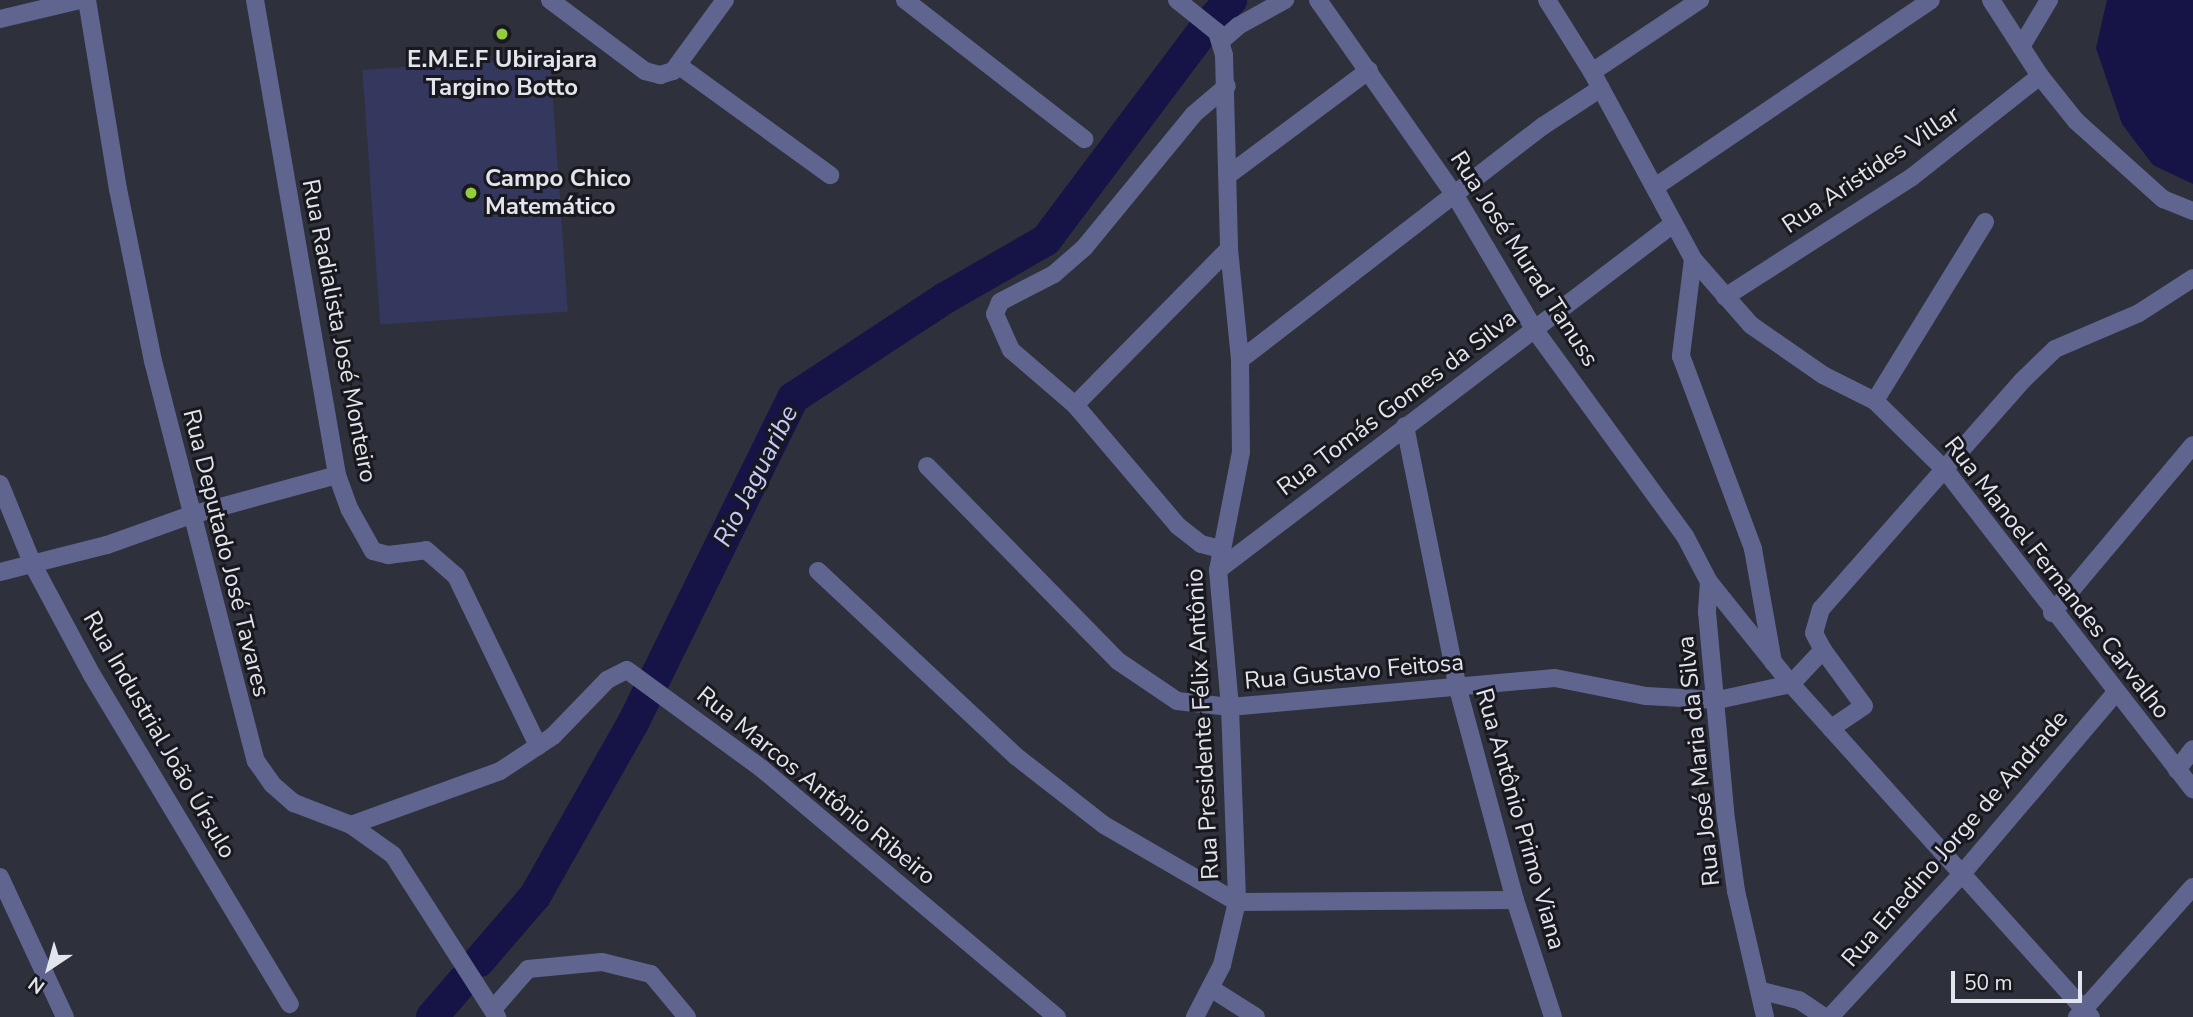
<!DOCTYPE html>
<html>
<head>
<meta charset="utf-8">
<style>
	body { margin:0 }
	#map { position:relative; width:2193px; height:1017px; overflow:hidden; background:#2e303c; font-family:"Nunito Sans",sans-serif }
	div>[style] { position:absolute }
	.green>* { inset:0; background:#35385e; transform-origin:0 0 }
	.water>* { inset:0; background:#161346 }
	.river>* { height:32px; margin:-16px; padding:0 16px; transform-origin:16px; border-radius:16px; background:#161346 }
	.minor>* { height:18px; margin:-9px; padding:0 9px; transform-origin:9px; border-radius:9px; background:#606590 }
	.dots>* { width:19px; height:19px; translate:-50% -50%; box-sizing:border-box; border:4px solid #18181e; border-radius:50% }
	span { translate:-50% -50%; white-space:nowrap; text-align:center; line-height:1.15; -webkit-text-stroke:6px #18181e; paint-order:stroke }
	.poi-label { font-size:24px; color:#e3e5ed; font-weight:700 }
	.left { translate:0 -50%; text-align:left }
	.street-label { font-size:24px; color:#e3e5ed }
	.water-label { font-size:26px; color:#c3cafe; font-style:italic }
	.north { position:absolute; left:14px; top:933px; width:70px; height:70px; -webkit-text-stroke:5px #18181e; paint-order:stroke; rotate:216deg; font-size:19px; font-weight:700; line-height:28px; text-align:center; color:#e3e5ed }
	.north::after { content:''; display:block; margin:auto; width:24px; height:32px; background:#e3e5ed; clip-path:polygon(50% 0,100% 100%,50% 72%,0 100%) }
	.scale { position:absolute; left:1951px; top:971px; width:131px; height:32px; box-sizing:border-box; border:4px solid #e3e5ed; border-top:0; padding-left:9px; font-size:21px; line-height:24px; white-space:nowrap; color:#e3e5ed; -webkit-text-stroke:5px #18181e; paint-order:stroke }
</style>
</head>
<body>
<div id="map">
	<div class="green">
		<div style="left:550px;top:57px;width:255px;height:188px;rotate:86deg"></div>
	</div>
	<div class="water">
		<div style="clip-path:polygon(2107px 0,2193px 0,2193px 184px,2153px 165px,2122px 124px,2096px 48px)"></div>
	</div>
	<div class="river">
		<div style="left:479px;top:961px;width:86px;rotate:-49.3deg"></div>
		<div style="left:535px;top:896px;width:199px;rotate:-60.5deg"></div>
		<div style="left:633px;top:723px;width:362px;rotate:-63.8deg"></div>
		<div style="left:793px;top:398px;width:184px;rotate:-33.3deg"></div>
		<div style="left:947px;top:297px;width:114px;rotate:-29.9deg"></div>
		<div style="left:1046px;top:240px;width:271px;rotate:-53.1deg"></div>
		<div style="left:1209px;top:23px;width:32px;rotate:-46deg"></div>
		<div style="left:432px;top:1017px;width:48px;rotate:-49.3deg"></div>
	</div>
	<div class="minor">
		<div style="left:87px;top:0;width:192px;rotate:80.7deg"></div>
		<div style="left:118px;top:189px;width:176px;rotate:78.5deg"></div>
		<div style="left:153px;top:361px;width:413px;rotate:75.6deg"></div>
		<div style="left:256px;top:761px;width:29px;rotate:55deg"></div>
		<div style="left:273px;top:785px;width:28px;rotate:41deg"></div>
		<div style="left:294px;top:803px;width:61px;rotate:21.1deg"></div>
		<div style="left:351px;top:825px;width:52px;rotate:35.5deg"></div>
		<div style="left:393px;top:855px;width:193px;rotate:57.3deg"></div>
		<div style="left:255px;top:0;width:482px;rotate:80.2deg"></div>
		<div style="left:337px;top:475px;width:37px;rotate:70deg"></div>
		<div style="left:350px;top:510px;width:47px;rotate:60.7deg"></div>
		<div style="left:373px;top:551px;width:16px;rotate:15deg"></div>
		<div style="left:388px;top:555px;width:38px;rotate:-7deg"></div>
		<div style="left:426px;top:550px;width:40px;rotate:41deg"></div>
		<div style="left:456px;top:576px;width:189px;rotate:64.2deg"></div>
		<div style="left:550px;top:0;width:119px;rotate:36.8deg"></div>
		<div style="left:645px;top:71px;width:16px;rotate:15deg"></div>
		<div style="left:660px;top:75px;width:14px;rotate:-17deg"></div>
		<div style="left:673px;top:71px;width:88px;rotate:-53.8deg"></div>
		<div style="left:905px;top:0;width:227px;rotate:37.8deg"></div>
		<div style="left:1177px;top:0;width:51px;rotate:38.7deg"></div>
		<div style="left:1217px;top:32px;width:24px;rotate:73deg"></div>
		<div style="left:1224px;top:55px;width:194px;rotate:88.5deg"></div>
		<div style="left:1229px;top:249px;width:112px;rotate:84.3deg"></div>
		<div style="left:1240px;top:360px;width:92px;rotate:89.4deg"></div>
		<div style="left:1241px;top:452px;width:120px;rotate:101deg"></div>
		<div style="left:1218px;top:570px;width:138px;rotate:85deg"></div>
		<div style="left:1230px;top:707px;width:195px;rotate:87.9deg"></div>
		<div style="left:1237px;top:902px;width:65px;rotate:103.4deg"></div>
		<div style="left:1222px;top:965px;width:59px;rotate:117.4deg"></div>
		<div style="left:1318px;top:0;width:241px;rotate:55deg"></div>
		<div style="left:1456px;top:197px;width:153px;rotate:59.4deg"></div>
		<div style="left:1534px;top:329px;width:256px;rotate:53.9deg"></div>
		<div style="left:1685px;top:536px;width:52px;rotate:62.4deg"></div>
		<div style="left:1709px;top:582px;width:131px;rotate:51.2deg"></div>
		<div style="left:1791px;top:684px;width:448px;rotate:48deg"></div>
		<div style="left:1547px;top:0;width:85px;rotate:58deg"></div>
		<div style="left:1592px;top:72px;width:213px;rotate:61.6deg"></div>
		<div style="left:1693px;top:259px;width:88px;rotate:48.7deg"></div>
		<div style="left:1751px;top:325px;width:88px;rotate:34.8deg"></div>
		<div style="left:1823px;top:375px;width:58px;rotate:26.6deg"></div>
		<div style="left:1991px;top:0;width:90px;rotate:57.2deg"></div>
		<div style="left:2040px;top:76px;width:58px;rotate:51.3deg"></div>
		<div style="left:2076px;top:121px;width:117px;rotate:41.9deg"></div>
		<div style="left:2163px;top:199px;width:32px;rotate:22deg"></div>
		<div style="left:0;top:19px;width:82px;rotate:-13.4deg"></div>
		<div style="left:1221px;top:41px;width:23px;rotate:-41deg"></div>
		<div style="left:1238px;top:26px;width:54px;rotate:-29deg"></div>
		<div style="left:2021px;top:47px;width:55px;rotate:-59.2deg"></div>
		<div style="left:678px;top:65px;width:188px;rotate:35.9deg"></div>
		<div style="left:1592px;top:72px;width:130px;rotate:-33.7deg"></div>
		<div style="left:1231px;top:173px;width:172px;rotate:-36.7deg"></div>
		<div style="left:1655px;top:187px;width:333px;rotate:-34.1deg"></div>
		<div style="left:1985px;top:222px;width:210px;rotate:121.6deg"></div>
		<div style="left:1875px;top:401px;width:100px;rotate:44.6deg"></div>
		<div style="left:1946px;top:471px;width:403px;rotate:52.2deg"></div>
		<div style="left:1693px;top:259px;width:98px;rotate:97.1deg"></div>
		<div style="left:1681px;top:356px;width:206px;rotate:69.5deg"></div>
		<div style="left:1753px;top:549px;width:115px;rotate:80deg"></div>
		<div style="left:1725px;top:297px;width:222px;rotate:-32.7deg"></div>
		<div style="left:1912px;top:177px;width:163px;rotate:-38.3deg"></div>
		<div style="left:1240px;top:360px;width:383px;rotate:-37.7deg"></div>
		<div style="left:1543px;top:126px;width:69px;rotate:-33.2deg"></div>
		<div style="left:1075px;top:405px;width:219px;rotate:-45.4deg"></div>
		<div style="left:1405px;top:426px;width:268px;rotate:78.6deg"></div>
		<div style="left:1458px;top:689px;width:219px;rotate:74.9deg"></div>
		<div style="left:1515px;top:900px;width:123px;rotate:72deg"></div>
		<div style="left:927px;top:466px;width:273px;rotate:45.6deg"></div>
		<div style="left:1118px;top:661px;width:71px;rotate:34.1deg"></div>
		<div style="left:1177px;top:701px;width:53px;rotate:6.5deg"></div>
		<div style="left:1230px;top:707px;width:326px;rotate:-5.1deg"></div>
		<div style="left:1555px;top:678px;width:93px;rotate:11.2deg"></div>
		<div style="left:1646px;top:696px;width:72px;rotate:3.2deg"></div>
		<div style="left:1718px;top:700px;width:75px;rotate:-12.4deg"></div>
		<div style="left:1791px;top:684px;width:47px;rotate:-46.7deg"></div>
		<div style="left:1823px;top:650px;width:19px;rotate:-118deg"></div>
		<div style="left:1814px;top:633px;width:25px;rotate:-74deg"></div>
		<div style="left:1821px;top:609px;width:304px;rotate:-48.6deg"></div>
		<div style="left:2022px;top:381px;width:46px;rotate:-44.1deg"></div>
		<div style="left:2055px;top:349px;width:91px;rotate:-23.2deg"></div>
		<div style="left:2139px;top:313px;width:64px;rotate:-32.9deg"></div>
		<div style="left:0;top:484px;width:87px;rotate:67.8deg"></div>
		<div style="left:33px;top:565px;width:125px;rotate:61.8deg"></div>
		<div style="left:92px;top:675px;width:384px;rotate:59deg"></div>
		<div style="left:1220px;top:549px;width:20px;rotate:-165deg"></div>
		<div style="left:1201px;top:544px;width:29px;rotate:-142deg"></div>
		<div style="left:1178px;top:526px;width:159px;rotate:-130.4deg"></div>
		<div style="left:1075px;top:405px;width:84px;rotate:-139.3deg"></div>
		<div style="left:1011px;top:350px;width:39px;rotate:-114deg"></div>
		<div style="left:995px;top:314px;width:13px;rotate:-67deg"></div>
		<div style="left:1000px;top:302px;width:61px;rotate:-27.4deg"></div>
		<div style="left:1054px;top:274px;width:40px;rotate:-41deg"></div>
		<div style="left:1084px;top:248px;width:173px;rotate:-50.6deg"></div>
		<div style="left:1194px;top:114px;width:43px;rotate:-40.3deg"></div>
		<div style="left:1218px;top:570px;width:572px;rotate:-37.25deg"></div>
		<div style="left:818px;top:571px;width:272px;rotate:43.1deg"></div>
		<div style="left:1017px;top:757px;width:110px;rotate:38deg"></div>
		<div style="left:1104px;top:825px;width:154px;rotate:30.1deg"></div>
		<div style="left:1237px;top:902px;width:278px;rotate:-0.4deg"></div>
		<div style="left:0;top:572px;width:110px;rotate:-14.2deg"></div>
		<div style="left:107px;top:545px;width:89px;rotate:-19.7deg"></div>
		<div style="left:191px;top:515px;width:151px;rotate:-15.3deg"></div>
		<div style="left:1709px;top:582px;width:30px;rotate:94deg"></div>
		<div style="left:1707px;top:612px;width:208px;rotate:84.8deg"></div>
		<div style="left:1726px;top:819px;width:73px;rotate:82.1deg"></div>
		<div style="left:1736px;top:891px;width:129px;rotate:77deg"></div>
		<div style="left:2052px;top:613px;width:219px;rotate:-50deg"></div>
		<div style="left:1823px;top:650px;width:69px;rotate:53.8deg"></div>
		<div style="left:1864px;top:706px;width:40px;rotate:146deg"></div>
		<div style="left:2177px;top:770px;width:26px;rotate:-53deg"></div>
		<div style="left:351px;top:825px;width:158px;rotate:-19.9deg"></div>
		<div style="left:500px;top:771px;width:64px;rotate:-33.4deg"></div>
		<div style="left:553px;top:736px;width:78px;rotate:-46deg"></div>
		<div style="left:607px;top:680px;width:22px;rotate:-27deg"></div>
		<div style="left:627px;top:670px;width:166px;rotate:36.2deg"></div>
		<div style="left:761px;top:768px;width:387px;rotate:40.1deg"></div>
		<div style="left:0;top:877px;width:154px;rotate:65.1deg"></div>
		<div style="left:1212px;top:989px;width:52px;rotate:32.5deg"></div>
		<div style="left:1762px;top:991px;width:38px;rotate:14deg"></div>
		<div style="left:1799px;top:1000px;width:30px;rotate:34deg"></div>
		<div style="left:493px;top:1009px;width:53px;rotate:-48.8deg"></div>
		<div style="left:528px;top:969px;width:74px;rotate:-5.4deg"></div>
		<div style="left:602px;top:962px;width:50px;rotate:13.8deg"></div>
		<div style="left:651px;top:974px;width:56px;rotate:50.1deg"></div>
		<div style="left:1830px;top:1017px;width:193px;rotate:-47.3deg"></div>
		<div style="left:1961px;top:875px;width:240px;rotate:-49.7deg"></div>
		<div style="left:2077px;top:1017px;width:174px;rotate:-48.3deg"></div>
	</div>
	<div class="dots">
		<div style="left:502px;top:34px;background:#92cd3e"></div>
		<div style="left:471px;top:193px;background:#92cd3e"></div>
	</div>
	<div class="poi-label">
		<span style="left:502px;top:74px">E.M.E.F Ubirajara<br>Targino Botto</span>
		<span class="left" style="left:485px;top:193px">Campo Chico<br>Matemático</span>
	</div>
	<div class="street-label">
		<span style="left:1871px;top:170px;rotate:-34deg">Rua Aristides Villar</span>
		<span style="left:1524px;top:259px;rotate:57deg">Rua José Murad Tanuss</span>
		<span style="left:339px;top:331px;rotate:79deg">Rua Radialista José Monteiro</span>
		<span style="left:1397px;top:403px;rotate:-37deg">Rua Tomás Gomes da Silva</span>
		<span style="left:226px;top:553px;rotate:76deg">Rua Deputado José Tavares</span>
		<span style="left:2057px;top:578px;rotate:52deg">Rua Manoel Fernandes Carvalho</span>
		<span style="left:1354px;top:672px;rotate:-5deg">Rua Gustavo Feitosa</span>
		<span style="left:1203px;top:724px;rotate:-93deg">Rua Presidente Félix Antônio</span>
		<span style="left:159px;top:735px;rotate:60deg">Rua Industrial João Úrsulo</span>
		<span style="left:1699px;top:761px;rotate:-96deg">Rua José Maria da Silva</span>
		<span style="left:816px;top:786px;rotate:39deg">Rua Marcos Antônio Ribeiro</span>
		<span style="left:1520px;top:819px;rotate:74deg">Rua Antônio Primo Viana</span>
		<span style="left:1955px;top:839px;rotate:-49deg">Rua Enedino Jorge de Andrade</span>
	</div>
	<div class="water-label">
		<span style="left:756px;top:476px;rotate:-63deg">Rio Jaguaribe</span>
	</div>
	<div class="north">N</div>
	<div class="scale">50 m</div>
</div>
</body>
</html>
